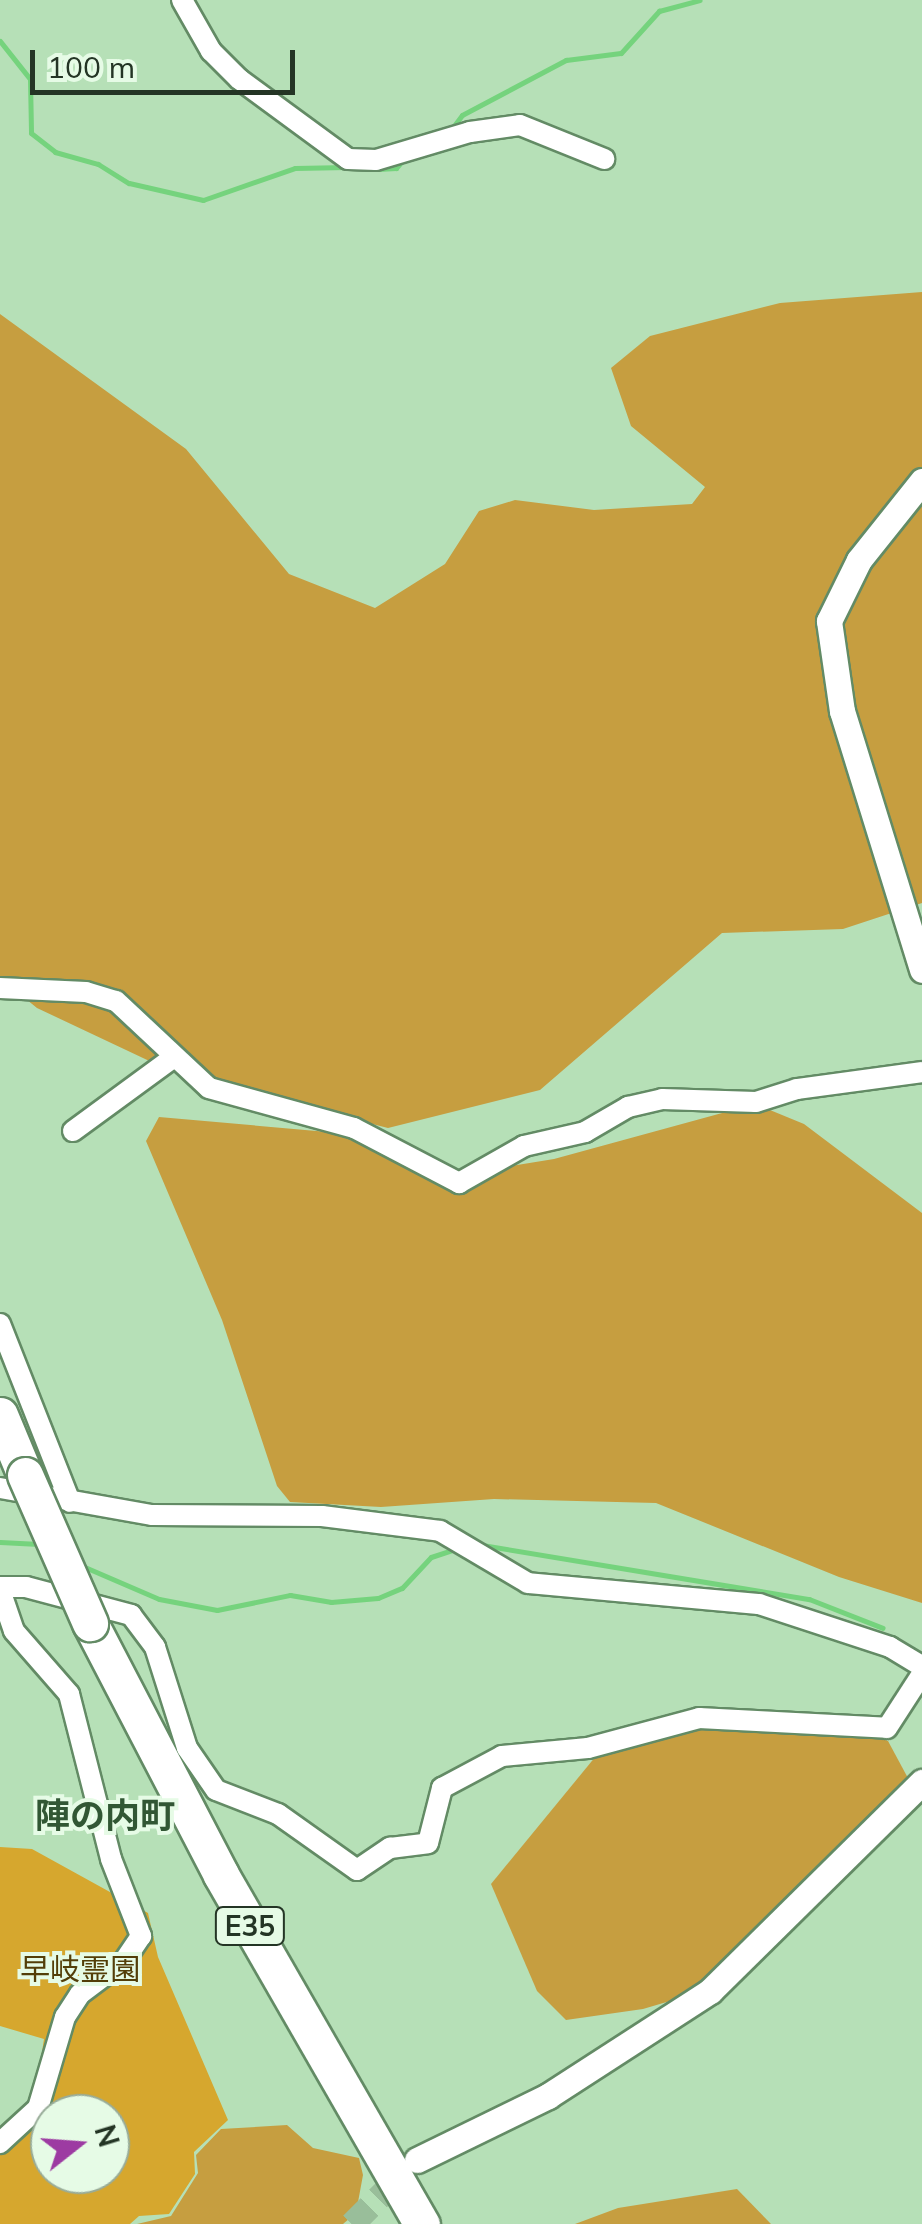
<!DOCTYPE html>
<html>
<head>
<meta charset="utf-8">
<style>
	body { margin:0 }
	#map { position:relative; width:922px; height:2224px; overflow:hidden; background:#b6e0b7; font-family:Mulish,"Noto Sans JP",sans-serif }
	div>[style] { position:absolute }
	.green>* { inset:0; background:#d6a72e }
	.forest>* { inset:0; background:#c69e40 }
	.stream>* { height:5px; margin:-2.5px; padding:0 2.5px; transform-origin:2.5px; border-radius:2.5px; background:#75d37d }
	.tertiary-tunnel>* { height:25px; margin-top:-12.5px; transform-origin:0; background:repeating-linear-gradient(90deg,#99be9a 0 25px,transparent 0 37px) }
	.roads { filter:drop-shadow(2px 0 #638b65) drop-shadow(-2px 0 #638b65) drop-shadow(0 2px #638b65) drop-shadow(0 -2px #638b65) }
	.minor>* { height:20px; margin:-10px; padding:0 10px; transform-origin:10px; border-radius:10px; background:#fff }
	.tertiary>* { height:25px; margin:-12.5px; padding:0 12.5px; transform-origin:12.5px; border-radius:12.5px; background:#fff }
	.motorway>* { height:35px; margin:-17.5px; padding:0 17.5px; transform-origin:17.5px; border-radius:17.5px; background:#fff }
	.bridges { filter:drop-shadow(2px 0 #638b65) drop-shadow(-2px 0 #638b65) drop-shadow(0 2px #638b65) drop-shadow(0 -2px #638b65) }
	.motorway-bridge>* { height:35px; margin:-17.5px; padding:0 17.5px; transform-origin:17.5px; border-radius:17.5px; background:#fff }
	span { translate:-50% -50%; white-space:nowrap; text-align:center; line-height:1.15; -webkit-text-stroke:8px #e6fbe6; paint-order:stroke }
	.shield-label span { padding:2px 8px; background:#e6fbe6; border:2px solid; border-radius:8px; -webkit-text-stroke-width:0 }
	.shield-label { font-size:28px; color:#243525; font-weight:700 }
	.park-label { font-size:30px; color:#533e08 }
	.quarter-label { font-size:35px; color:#315734; font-weight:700 }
	.north { position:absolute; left:30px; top:2094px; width:100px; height:100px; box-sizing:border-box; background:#e6fbe6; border:2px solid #98ac99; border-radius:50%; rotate:73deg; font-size:28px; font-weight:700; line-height:40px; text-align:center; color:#243525 }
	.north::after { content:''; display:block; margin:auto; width:35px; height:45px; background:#9d3ba2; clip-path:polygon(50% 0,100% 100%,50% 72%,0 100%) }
	.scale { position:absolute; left:30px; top:50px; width:265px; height:45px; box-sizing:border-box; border:5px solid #243525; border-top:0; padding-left:12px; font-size:30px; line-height:35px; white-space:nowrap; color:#243525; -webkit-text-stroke:8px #e6fbe6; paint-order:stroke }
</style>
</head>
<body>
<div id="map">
	<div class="green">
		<div style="clip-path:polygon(evenodd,0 1847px,32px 1849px,148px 1913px,158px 1957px,228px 2120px,194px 2152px,195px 2174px,169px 2214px,139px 2216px,130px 2224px,0 2224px,0 2142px,34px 2103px,44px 2039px,0 2026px,0 1847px,50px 2114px,110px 2114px,110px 2174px,50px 2174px,50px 2114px)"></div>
	</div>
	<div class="forest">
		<div style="clip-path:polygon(922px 292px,922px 903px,843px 929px,722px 933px,540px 1090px,388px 1128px,179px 1075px,37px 1008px,0 978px,0 314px,186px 449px,289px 574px,375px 608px,445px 564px,479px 511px,515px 500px,594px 510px,692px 504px,705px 487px,631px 426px,611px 368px,650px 336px,780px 303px)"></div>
		<div style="clip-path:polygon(755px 1104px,804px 1124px,922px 1213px,922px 1603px,839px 1577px,656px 1503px,494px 1499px,381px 1507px,290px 1502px,277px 1486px,222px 1320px,146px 1141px,159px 1117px,373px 1136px,462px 1174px,554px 1159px)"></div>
		<div style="clip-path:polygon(679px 1723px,861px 1731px,888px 1741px,909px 1780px,741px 1980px,643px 2009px,566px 2020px,537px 1991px,491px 1884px,596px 1756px)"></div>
		<div style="clip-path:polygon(287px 2125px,313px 2148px,359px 2158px,363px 2175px,356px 2213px,343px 2224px,137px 2224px,171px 2216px,198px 2173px,196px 2155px,221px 2129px)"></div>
		<div style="clip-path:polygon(737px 2189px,771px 2224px,575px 2224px,618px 2208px)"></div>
	</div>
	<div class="stream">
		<div style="left:0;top:41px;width:48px;rotate:51.7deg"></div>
		<div style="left:30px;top:79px;width:54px;rotate:88.9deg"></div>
		<div style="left:31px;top:133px;width:31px;rotate:38deg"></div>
		<div style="left:55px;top:152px;width:45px;rotate:15.6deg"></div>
		<div style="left:98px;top:164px;width:36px;rotate:32deg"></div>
		<div style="left:129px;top:183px;width:76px;rotate:12.9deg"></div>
		<div style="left:203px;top:200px;width:97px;rotate:-19.2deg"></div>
		<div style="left:295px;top:168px;width:52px;rotate:-1.1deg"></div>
		<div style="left:419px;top:140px;width:36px;rotate:-21deg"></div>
		<div style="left:453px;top:127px;width:15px;rotate:-53deg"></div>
		<div style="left:462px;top:115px;width:118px;rotate:-27.9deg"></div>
		<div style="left:566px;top:60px;width:55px;rotate:-7.3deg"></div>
		<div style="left:621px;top:53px;width:57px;rotate:-47.9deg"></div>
		<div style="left:659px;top:11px;width:42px;rotate:-15deg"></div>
		<div style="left:378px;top:169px;width:18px;rotate:-3deg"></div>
		<div style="left:396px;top:168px;width:11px;rotate:-49deg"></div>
		<div style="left:0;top:1542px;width:39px;rotate:3deg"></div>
		<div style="left:476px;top:1544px;width:338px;rotate:9.4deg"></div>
		<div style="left:809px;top:1599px;width:79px;rotate:21.4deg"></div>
		<div style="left:80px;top:1565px;width:86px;rotate:23.3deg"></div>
		<div style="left:159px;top:1599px;width:59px;rotate:10.7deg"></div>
		<div style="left:217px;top:1610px;width:75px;rotate:-11.6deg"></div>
		<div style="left:290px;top:1595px;width:42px;rotate:9.7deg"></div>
		<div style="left:331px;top:1602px;width:47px;rotate:-4.9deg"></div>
		<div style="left:378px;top:1598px;width:26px;rotate:-23deg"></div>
		<div style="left:402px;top:1588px;width:42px;rotate:-46.9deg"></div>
		<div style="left:431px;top:1557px;width:26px;rotate:-18deg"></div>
	</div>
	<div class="tertiary-tunnel">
		<div style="left:352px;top:2224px;width:76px;rotate:-45deg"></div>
	</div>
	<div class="roads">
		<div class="minor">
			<div style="left:182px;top:0;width:59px;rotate:60.4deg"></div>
			<div style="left:211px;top:51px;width:40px;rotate:45deg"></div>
			<div style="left:239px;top:79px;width:135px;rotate:36.3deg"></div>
			<div style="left:348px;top:159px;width:28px;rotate:2deg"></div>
			<div style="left:376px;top:160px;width:98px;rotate:-16.6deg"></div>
			<div style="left:470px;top:132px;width:50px;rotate:-8deg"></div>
			<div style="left:520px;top:125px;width:91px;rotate:22deg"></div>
			<div style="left:0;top:988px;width:86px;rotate:2.7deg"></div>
			<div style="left:86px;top:992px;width:31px;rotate:17deg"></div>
			<div style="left:116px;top:1001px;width:127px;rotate:43.1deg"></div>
			<div style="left:209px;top:1088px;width:150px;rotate:15.4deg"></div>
			<div style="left:354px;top:1128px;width:119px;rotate:27.6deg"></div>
			<div style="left:459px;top:1183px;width:75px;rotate:-29.6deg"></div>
			<div style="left:524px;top:1146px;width:63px;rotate:-12.9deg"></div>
			<div style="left:585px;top:1132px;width:50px;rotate:-30.2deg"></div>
			<div style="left:628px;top:1107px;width:35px;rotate:-13deg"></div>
			<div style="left:662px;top:1099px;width:94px;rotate:1.8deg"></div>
			<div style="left:756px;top:1102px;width:43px;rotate:-17.6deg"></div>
			<div style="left:797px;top:1089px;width:126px;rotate:-7.7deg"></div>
			<div style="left:73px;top:1131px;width:125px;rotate:-36.2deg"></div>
			<div style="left:0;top:1324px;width:191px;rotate:68.5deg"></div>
			<div style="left:0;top:1488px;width:154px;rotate:10.1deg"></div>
			<div style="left:152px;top:1515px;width:170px;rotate:0.3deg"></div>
			<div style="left:322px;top:1516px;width:119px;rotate:7.2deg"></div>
			<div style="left:440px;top:1531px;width:102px;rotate:30.6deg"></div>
			<div style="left:528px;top:1583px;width:232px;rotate:5.2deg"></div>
			<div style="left:759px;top:1604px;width:138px;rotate:18.2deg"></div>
			<div style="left:890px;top:1647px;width:37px;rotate:31deg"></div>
			<div style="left:0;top:1587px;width:26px"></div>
			<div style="left:26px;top:1587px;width:109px;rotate:14.9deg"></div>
			<div style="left:131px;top:1615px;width:40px;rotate:53deg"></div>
			<div style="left:155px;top:1647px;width:106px;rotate:72.4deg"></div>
			<div style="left:187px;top:1748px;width:51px;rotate:55.4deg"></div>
			<div style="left:216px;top:1790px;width:66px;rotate:21.2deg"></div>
			<div style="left:278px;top:1814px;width:97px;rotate:35.3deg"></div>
			<div style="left:357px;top:1870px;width:40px;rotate:-34deg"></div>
			<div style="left:390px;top:1848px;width:38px;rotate:-7deg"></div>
			<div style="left:428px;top:1843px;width:57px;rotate:-75.7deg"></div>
			<div style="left:442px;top:1788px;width:68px;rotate:-28.1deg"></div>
			<div style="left:502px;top:1756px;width:86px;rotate:-5.3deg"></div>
			<div style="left:588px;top:1748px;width:115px;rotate:-15.1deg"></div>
			<div style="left:699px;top:1718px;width:188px;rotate:3deg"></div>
			<div style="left:887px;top:1728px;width:64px;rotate:-57.1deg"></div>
			<div style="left:0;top:1590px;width:43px;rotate:71.1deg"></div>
			<div style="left:14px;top:1631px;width:84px;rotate:48.9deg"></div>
			<div style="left:69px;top:1694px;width:170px;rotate:75.7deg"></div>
			<div style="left:111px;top:1859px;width:83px;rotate:68.7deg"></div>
			<div style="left:141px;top:1936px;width:30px;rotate:124deg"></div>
			<div style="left:124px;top:1961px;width:55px;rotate:143.1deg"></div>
			<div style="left:80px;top:1994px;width:27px;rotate:123deg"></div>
			<div style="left:65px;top:2017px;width:95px;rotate:106.5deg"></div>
			<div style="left:38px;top:2108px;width:52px;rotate:137.4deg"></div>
		</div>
		<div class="tertiary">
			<div style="left:922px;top:481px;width:101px;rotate:128.6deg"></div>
			<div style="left:859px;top:560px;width:68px;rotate:116.2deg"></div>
			<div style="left:829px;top:621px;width:91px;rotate:81.8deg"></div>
			<div style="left:842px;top:711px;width:271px;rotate:72.8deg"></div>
			<div style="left:417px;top:2160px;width:146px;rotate:-26deg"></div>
			<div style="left:548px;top:2096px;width:193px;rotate:-32.9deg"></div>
			<div style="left:710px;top:1991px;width:298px;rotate:-44.6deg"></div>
		</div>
		<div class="motorway">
			<div style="left:0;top:1415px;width:65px;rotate:67.4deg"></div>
			<div style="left:90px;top:1623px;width:284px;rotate:62.5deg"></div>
			<div style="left:221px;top:1875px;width:403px;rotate:60.1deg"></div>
		</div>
	</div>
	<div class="bridges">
		<div class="motorway-bridge">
			<div style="left:25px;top:1475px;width:162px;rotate:66.3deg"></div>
		</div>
	</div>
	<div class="shield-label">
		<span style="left:250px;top:1926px">E35</span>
	</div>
	<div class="park-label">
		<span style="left:80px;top:1969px">早岐霊園</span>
	</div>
	<div class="quarter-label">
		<span style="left:105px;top:1815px">陣の内町</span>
	</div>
	<div class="north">N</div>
	<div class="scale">100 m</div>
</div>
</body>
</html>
